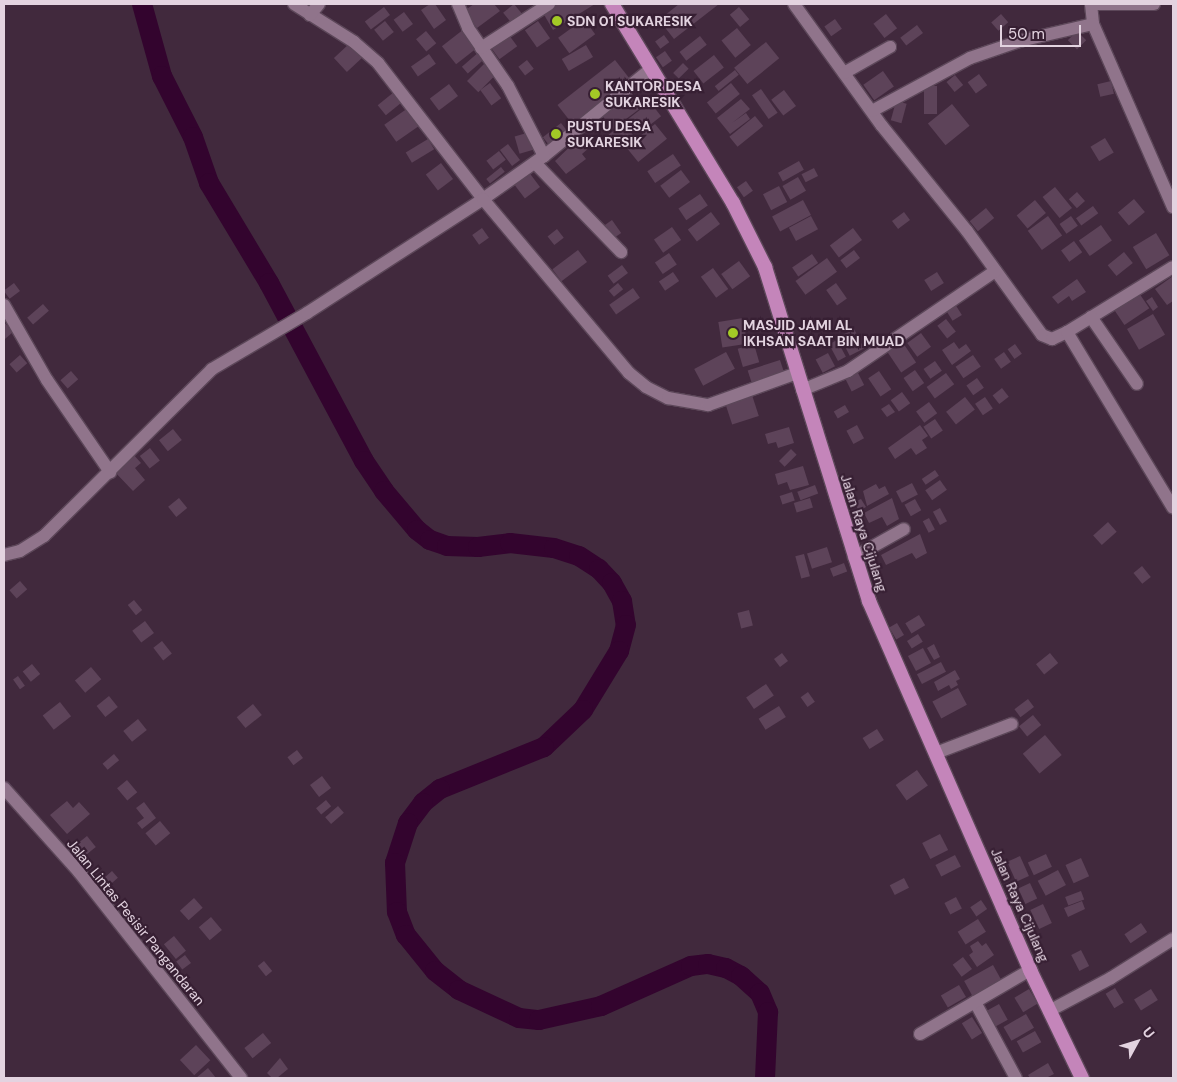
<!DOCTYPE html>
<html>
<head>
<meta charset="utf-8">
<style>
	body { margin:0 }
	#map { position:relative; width:1177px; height:1082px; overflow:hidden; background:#41293d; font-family:"DM Sans",sans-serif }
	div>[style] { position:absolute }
	.river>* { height:20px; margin:-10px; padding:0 10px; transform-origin:10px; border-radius:10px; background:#33042e }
	.building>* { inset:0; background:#5d4359; transform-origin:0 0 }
	.roads { filter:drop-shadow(1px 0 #5c4759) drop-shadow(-1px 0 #5c4759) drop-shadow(0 1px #5c4759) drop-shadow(0 -1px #5c4759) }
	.minor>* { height:12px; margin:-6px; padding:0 6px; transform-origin:6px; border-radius:6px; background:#90748b }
	.tertiary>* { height:12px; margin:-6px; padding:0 6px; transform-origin:6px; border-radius:6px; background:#90748b }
	.trunk>* { height:14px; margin:-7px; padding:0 7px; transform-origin:7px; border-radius:7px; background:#c485ba }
	.dots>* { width:14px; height:14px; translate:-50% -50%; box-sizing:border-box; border:2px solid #371f33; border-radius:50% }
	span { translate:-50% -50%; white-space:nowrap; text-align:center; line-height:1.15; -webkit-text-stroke:4.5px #371f33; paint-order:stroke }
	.poi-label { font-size:14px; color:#e3d3e0; font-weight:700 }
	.left { translate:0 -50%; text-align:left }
	.street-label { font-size:14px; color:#e3d3e0 }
	.frame { position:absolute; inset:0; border:5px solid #e3d3e0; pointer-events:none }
	.north { position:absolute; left:1112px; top:1017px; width:50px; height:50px; -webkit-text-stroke:4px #371f33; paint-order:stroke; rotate:51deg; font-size:14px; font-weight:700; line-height:20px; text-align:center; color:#e3d3e0 }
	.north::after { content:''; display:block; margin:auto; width:18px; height:22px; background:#e3d3e0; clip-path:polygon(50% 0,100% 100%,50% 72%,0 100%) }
	.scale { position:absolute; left:1000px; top:25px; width:81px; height:22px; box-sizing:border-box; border:2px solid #e3d3e0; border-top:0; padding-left:6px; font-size:15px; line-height:18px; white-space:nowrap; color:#e3d3e0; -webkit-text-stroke:4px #371f33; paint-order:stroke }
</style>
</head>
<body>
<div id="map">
	<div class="river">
		<div style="left:142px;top:4px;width:75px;rotate:74.5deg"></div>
		<div style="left:162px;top:76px;width:68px;rotate:63.1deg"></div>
		<div style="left:193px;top:137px;width:49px;rotate:70.8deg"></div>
		<div style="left:209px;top:183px;width:117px;rotate:59deg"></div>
		<div style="left:269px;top:283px;width:202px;rotate:61.9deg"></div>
		<div style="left:364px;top:461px;width:36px;rotate:56deg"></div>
		<div style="left:384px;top:491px;width:51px;rotate:49.8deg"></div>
		<div style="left:417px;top:530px;width:16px;rotate:38deg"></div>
		<div style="left:430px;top:540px;width:18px;rotate:19deg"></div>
		<div style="left:447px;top:546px;width:31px;rotate:2deg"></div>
		<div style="left:478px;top:547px;width:32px;rotate:-7deg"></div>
		<div style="left:510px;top:543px;width:44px;rotate:6.5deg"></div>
		<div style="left:554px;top:548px;width:26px;rotate:18deg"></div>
		<div style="left:579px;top:556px;width:24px;rotate:33deg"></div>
		<div style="left:599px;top:569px;width:19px;rotate:47deg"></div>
		<div style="left:612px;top:583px;width:21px;rotate:61deg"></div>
		<div style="left:622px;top:601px;width:24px;rotate:81deg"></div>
		<div style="left:626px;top:625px;width:27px;rotate:105deg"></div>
		<div style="left:619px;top:651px;width:69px;rotate:121.4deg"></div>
		<div style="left:583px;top:710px;width:54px;rotate:136.5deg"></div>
		<div style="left:544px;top:747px;width:112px;rotate:158deg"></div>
		<div style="left:440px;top:789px;width:22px;rotate:141deg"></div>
		<div style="left:423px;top:803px;width:25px;rotate:127deg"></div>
		<div style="left:408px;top:823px;width:42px;rotate:108deg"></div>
		<div style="left:395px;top:863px;width:49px;rotate:87.7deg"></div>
		<div style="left:397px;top:912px;width:25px;rotate:69deg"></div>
		<div style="left:406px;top:935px;width:46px;rotate:51.1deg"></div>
		<div style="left:435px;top:971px;width:31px;rotate:38deg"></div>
		<div style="left:459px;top:990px;width:66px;rotate:25deg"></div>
		<div style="left:519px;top:1018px;width:20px;rotate:6deg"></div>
		<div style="left:539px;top:1020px;width:64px;rotate:-12.7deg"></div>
		<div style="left:601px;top:1006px;width:98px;rotate:-24deg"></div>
		<div style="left:691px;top:966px;width:17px;rotate:-7deg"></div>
		<div style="left:708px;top:964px;width:18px;rotate:13deg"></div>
		<div style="left:726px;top:968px;width:17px;rotate:28deg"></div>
		<div style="left:741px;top:976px;width:25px;rotate:42deg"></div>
		<div style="left:760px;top:993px;width:21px;rotate:67deg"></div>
		<div style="left:768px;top:1012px;width:66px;rotate:92.6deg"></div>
	</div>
	<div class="building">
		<div style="clip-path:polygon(430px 4px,435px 4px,446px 20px,434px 29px,421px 10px)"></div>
		<div style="clip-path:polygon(474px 4px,494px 4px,500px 11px,477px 28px,464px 11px)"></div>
		<div style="left:514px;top:4px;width:13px;height:14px;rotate:51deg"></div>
		<div style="clip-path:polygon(558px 4px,595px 4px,553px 30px,543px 13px)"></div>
		<div style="clip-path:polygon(679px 4px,719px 4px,674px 39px,659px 20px)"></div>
		<div style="left:384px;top:7px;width:10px;height:24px;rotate:53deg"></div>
		<div style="left:739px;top:7px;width:16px;height:12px;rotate:50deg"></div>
		<div style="left:404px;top:12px;width:15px;height:13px;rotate:53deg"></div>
		<div style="left:886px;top:14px;width:18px;height:16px;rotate:52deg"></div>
		<div style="left:1001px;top:14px;width:11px;height:13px;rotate:49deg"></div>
		<div style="left:584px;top:19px;width:19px;height:32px;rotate:54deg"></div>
		<div style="left:835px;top:19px;width:12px;height:13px;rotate:55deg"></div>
		<div style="left:385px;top:21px;width:14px;height:14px;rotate:51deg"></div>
		<div style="left:538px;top:21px;width:21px;height:16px;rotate:55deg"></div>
		<div style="left:917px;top:25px;width:10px;height:21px;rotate:53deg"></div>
		<div style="left:737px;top:28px;width:22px;height:20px;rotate:51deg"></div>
		<div style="left:464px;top:29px;width:23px;height:28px;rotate:52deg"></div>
		<div style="left:426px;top:31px;width:16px;height:13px;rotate:50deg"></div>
		<div style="left:1077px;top:31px;width:13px;height:13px;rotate:45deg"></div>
		<div style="left:509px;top:35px;width:14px;height:22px;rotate:54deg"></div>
		<div style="left:664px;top:35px;width:9px;height:11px;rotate:54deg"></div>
		<div style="left:700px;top:36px;width:11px;height:26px;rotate:52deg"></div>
		<div style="left:766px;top:42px;width:21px;height:41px;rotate:51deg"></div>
		<div style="left:350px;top:43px;width:19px;height:22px;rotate:47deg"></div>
		<div style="left:586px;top:45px;width:14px;height:28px;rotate:60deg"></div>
		<div style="left:480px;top:51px;width:9px;height:24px;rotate:49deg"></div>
		<div style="left:665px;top:51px;width:12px;height:11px;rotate:55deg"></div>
		<div style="left:429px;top:54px;width:12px;height:22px;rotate:55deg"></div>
		<div style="left:714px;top:55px;width:16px;height:26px;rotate:52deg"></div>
		<div style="left:527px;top:60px;width:11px;height:11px;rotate:52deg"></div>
		<div style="left:615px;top:60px;width:29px;height:73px;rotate:52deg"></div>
		<div style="left:683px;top:63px;width:8px;height:14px;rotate:45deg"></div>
		<div style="left:484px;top:64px;width:16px;height:24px;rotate:45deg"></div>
		<div style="left:735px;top:70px;width:6px;height:26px;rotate:51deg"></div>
		<div style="left:883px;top:71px;width:19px;height:24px;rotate:55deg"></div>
		<div style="left:979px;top:74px;width:14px;height:14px;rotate:54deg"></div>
		<div style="left:955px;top:75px;width:13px;height:11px;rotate:51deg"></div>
		<div style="left:1111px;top:81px;width:13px;height:14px;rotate:77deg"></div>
		<div style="left:490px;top:83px;width:19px;height:12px;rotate:54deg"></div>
		<div style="left:731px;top:83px;width:14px;height:31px;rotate:51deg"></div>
		<div style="left:449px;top:84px;width:15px;height:24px;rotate:53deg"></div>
		<div style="left:924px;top:86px;width:13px;height:28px"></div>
		<div style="left:761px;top:89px;width:29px;height:11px;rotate:55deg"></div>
		<div style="left:784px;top:90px;width:20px;height:16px;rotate:53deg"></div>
		<div style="left:630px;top:91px;width:20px;height:37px;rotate:53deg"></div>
		<div style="left:394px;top:92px;width:13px;height:21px;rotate:51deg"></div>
		<div style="clip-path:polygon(741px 99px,750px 109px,732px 123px,746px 113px,750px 119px,730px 134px,717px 118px)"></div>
		<div style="left:896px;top:101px;width:11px;height:20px;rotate:15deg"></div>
		<div style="left:650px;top:102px;width:18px;height:28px;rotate:52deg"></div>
		<div style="left:952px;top:104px;width:28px;height:31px;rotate:51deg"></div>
		<div style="left:408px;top:108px;width:21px;height:29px;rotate:55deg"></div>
		<div style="left:755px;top:116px;width:13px;height:33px;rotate:51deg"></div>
		<div style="left:561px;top:123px;width:11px;height:23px;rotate:52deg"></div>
		<div style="left:624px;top:123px;width:15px;height:21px;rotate:53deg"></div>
		<div style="left:655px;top:124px;width:19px;height:37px;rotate:51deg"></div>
		<div style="left:530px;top:132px;width:18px;height:16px;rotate:74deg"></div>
		<div style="clip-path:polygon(581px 136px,590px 147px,582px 154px,586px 159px,566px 174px,555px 161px)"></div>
		<div style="left:1105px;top:138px;width:17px;height:17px;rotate:59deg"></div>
		<div style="left:428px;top:139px;width:12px;height:26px;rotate:59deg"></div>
		<div style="left:508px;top:144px;width:20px;height:10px;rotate:53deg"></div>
		<div style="left:499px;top:151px;width:11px;height:16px;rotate:52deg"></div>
		<div style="left:673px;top:154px;width:14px;height:31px;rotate:56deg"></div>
		<div style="left:799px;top:161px;width:10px;height:24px;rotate:61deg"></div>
		<div style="left:441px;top:163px;width:20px;height:19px;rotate:53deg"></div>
		<div style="left:501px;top:167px;width:6px;height:19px;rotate:51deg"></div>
		<div style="left:814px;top:168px;width:9px;height:14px;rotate:63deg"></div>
		<div style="left:681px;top:170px;width:15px;height:26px;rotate:53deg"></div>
		<div style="left:528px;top:171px;width:20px;height:19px;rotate:53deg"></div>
		<div style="left:798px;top:177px;width:16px;height:18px;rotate:60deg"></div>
		<div style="left:746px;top:181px;width:12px;height:11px;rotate:55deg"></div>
		<div style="left:779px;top:186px;width:18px;height:18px;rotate:63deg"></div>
		<div style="left:1055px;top:187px;width:27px;height:16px;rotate:51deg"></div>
		<div style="left:1077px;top:192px;width:12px;height:11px;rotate:48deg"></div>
		<div style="left:700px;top:194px;width:14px;height:26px;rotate:56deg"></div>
		<div style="left:1134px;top:199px;width:17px;height:21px;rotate:50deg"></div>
		<div style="left:803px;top:200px;width:17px;height:35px;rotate:62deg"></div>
		<div style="left:1035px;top:200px;width:17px;height:24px;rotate:50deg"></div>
		<div style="left:1093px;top:206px;width:9px;height:21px;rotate:54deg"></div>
		<div style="left:986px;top:208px;width:13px;height:21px;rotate:51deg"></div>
		<div style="left:711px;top:212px;width:15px;height:29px;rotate:53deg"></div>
		<div style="left:904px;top:212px;width:10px;height:15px;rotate:53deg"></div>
		<div style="left:811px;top:216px;width:15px;height:25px;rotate:62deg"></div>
		<div style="left:1048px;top:216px;width:24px;height:25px;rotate:54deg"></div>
		<div style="left:1071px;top:216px;width:12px;height:14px;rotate:55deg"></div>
		<div style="left:612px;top:220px;width:16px;height:10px;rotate:55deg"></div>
		<div style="left:1101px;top:225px;width:19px;height:27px;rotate:55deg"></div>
		<div style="left:672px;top:227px;width:16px;height:22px;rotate:55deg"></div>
		<div style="left:482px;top:228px;width:12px;height:12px;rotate:55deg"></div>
		<div style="left:853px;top:228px;width:15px;height:29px;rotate:53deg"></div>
		<div style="left:557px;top:229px;width:11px;height:12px;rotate:52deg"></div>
		<div style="left:1156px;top:233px;width:26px;height:27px;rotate:59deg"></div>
		<div style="left:1074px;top:241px;width:14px;height:16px;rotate:54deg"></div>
		<div style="left:578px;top:250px;width:15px;height:32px;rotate:53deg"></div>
		<div style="left:854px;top:250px;width:10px;height:17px;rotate:53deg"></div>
		<div style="left:1124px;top:252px;width:14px;height:21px;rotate:51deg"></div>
		<div style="left:669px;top:253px;width:14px;height:17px;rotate:56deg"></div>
		<div style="left:812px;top:254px;width:11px;height:24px;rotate:56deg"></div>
		<div style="left:827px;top:258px;width:17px;height:39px;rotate:54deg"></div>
		<div style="left:739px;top:261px;width:19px;height:22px;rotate:54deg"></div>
		<div style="left:622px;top:265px;width:10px;height:18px;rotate:53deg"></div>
		<div style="left:713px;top:268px;width:26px;height:15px;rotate:54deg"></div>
		<div style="left:673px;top:272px;width:11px;height:17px;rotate:56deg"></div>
		<div style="left:937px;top:272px;width:13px;height:15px;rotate:58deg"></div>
		<div style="clip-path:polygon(1173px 276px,1173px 301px,1167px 305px,1155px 289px)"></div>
		<div style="clip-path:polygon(1077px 279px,1086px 292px,1072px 301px,1069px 296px,1058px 304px,1052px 297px)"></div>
		<div style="left:14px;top:283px;width:10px;height:13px;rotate:53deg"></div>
		<div style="left:618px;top:283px;width:8px;height:12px;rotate:50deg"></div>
		<div style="left:836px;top:283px;width:19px;height:12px;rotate:55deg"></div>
		<div style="left:633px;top:288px;width:12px;height:29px;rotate:55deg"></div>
		<div style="left:1137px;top:290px;width:22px;height:30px;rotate:56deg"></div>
		<div style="clip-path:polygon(1152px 297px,1158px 307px,1153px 311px,1146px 301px)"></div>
		<div style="left:43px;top:304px;width:9px;height:21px;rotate:49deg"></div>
		<div style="left:955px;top:304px;width:13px;height:11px;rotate:58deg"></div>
		<div style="left:1153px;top:314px;width:24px;height:30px;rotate:60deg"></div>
		<div style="left:743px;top:318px;width:26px;height:25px;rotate:81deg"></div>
		<div style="left:946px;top:319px;width:16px;height:11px;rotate:52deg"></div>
		<div style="clip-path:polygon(4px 322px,13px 332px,5px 339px,4px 338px)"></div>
		<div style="left:854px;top:329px;width:22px;height:16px;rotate:63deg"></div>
		<div style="left:921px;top:333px;width:17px;height:17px;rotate:54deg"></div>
		<div style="left:837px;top:340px;width:19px;height:9px;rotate:62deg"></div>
		<div style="left:901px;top:340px;width:27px;height:18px;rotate:56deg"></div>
		<div style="clip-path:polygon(954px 342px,959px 349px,966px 344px,971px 351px,952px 365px,942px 350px)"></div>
		<div style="left:754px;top:344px;width:19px;height:17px;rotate:74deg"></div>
		<div style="left:1015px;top:344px;width:12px;height:9px;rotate:55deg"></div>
		<div style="left:726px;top:352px;width:19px;height:36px;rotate:62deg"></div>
		<div style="left:1004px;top:352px;width:12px;height:12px;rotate:55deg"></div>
		<div style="left:828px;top:353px;width:15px;height:14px;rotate:62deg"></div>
		<div style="left:20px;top:355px;width:11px;height:14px;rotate:49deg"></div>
		<div style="left:973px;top:355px;width:14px;height:21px;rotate:56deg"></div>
		<div style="left:780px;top:360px;width:13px;height:34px;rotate:72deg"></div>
		<div style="left:935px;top:361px;width:12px;height:14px;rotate:55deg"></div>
		<div style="left:856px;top:369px;width:18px;height:14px;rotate:63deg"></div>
		<div style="left:915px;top:370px;width:16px;height:14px;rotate:55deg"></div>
		<div style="left:71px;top:371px;width:11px;height:14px;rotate:49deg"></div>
		<div style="left:879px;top:371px;width:22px;height:13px;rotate:56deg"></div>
		<div style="left:946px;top:373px;width:14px;height:24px;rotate:54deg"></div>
		<div style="left:977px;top:378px;width:12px;height:13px;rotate:55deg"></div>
		<div style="left:1002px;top:388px;width:11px;height:12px;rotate:52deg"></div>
		<div style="left:902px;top:392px;width:14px;height:14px;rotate:54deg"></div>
		<div style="left:752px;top:395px;width:22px;height:28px;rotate:72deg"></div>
		<div style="left:965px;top:397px;width:16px;height:24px;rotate:52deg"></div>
		<div style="left:985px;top:397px;width:14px;height:12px;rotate:56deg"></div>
		<div style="left:929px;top:402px;width:14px;height:16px;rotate:54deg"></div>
		<div style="clip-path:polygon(889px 404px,895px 412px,887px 417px,881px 409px)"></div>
		<div style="left:845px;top:405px;width:8px;height:13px;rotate:60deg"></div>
		<div style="left:935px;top:419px;width:14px;height:14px;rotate:56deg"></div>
		<div style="left:857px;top:425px;width:15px;height:12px;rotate:62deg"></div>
		<div style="clip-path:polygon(920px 425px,928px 436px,922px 440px,927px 448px,916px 455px,911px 448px,895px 459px,888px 448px)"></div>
		<div style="clip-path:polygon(789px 427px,794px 443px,778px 448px,776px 442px,768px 444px,765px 434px)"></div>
		<div style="left:173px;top:429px;width:14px;height:18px;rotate:51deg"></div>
		<div style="left:150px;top:448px;width:16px;height:13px;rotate:52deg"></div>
		<div style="left:791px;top:449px;width:8px;height:17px;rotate:45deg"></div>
		<div style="clip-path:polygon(133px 454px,141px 463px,135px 468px,145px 480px,133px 491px,113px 470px)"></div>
		<div style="clip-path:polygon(803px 466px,809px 485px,790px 490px,787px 482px,778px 485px,775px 474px)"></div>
		<div style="left:935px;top:470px;width:7px;height:16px;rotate:56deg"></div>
		<div style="left:940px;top:480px;width:12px;height:18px;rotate:55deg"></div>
		<div style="left:912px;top:483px;width:13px;height:18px;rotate:63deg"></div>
		<div style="clip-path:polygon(876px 484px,879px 489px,885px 486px,889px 494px,867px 506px,863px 491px)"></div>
		<div style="left:815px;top:485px;width:9px;height:19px;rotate:69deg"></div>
		<div style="left:792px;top:492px;width:9px;height:13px;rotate:72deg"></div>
		<div style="left:179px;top:498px;width:13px;height:14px;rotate:51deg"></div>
		<div style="left:810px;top:498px;width:10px;height:17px;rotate:73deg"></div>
		<div style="clip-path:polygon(892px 498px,899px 519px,887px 526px,882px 517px,869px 523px,864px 513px)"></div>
		<div style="clip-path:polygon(861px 499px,866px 507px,859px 511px,854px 502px)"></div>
		<div style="left:915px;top:499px;width:13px;height:12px;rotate:61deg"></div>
		<div style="left:940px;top:508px;width:15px;height:8px;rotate:62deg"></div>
		<div style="left:929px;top:518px;width:13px;height:7px;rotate:63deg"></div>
		<div style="left:1108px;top:522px;width:13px;height:20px;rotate:48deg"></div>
		<div style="clip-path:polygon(920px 534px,927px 553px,916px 559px,912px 553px,886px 565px,881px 555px)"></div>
		<div style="left:827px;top:547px;width:16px;height:21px;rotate:72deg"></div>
		<div style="left:804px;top:554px;width:23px;height:9px;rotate:75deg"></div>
		<div style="left:874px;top:557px;width:9px;height:10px;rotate:58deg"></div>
		<div style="left:844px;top:563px;width:9px;height:15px;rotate:69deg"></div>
		<div style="left:1142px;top:566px;width:14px;height:11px;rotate:51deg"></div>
		<div style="left:20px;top:581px;width:11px;height:14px;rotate:49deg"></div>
		<div style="left:134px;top:600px;width:13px;height:8px;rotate:51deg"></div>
		<div style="left:749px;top:610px;width:16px;height:12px;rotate:76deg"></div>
		<div style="left:919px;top:615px;width:12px;height:16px;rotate:59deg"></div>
		<div style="left:145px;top:621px;width:15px;height:16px;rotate:53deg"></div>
		<div style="left:897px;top:623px;width:14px;height:9px;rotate:60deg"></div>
		<div style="left:918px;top:634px;width:9px;height:13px;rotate:58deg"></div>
		<div style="left:162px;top:641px;width:16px;height:11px;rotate:52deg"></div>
		<div style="clip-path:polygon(934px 644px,940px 657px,934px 660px,927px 648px)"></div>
		<div style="left:923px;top:648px;width:17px;height:17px;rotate:62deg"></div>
		<div style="left:782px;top:653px;width:10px;height:10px;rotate:53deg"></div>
		<div style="left:1050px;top:653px;width:13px;height:18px;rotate:51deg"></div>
		<div style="left:941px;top:662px;width:11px;height:27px;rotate:63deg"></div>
		<div style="left:32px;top:664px;width:13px;height:12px;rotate:51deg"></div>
		<div style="left:91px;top:667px;width:16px;height:21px;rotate:50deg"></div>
		<div style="clip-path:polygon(955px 670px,960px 679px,956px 681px,958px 685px,951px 689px,949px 685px,938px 691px,934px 682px)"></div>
		<div style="left:18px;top:676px;width:12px;height:6px;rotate:55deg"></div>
		<div style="left:766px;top:684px;width:14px;height:24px;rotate:56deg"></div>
		<div style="left:958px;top:688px;width:19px;height:29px;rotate:62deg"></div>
		<div style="left:808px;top:692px;width:12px;height:9px;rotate:55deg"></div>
		<div style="left:109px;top:696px;width:14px;height:16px;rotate:51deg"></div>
		<div style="left:1028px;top:699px;width:10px;height:17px;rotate:53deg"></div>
		<div style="left:60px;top:702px;width:18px;height:22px;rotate:52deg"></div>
		<div style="left:253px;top:704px;width:14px;height:21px;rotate:51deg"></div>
		<div style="left:779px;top:706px;width:13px;height:24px;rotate:58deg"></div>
		<div style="left:1033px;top:715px;width:13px;height:18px;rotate:51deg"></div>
		<div style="left:138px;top:719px;width:14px;height:19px;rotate:51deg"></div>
		<div style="left:877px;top:729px;width:13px;height:17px;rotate:58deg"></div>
		<div style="left:1045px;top:735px;width:26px;height:29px;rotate:50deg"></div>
		<div style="left:297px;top:750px;width:10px;height:12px;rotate:53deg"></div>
		<div style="left:114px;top:754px;width:8px;height:15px;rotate:50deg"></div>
		<div style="left:917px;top:770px;width:19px;height:26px;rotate:55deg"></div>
		<div style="left:322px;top:776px;width:15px;height:15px;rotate:53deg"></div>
		<div style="left:127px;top:780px;width:16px;height:13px;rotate:50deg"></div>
		<div style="left:326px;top:800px;width:8px;height:13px;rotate:50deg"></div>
		<div style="clip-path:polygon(67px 801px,73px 808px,79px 802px,90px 814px,67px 834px,50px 815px)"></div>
		<div style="clip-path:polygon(144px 802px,156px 818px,142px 829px,137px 823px,144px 818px,136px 808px)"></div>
		<div style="left:338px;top:806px;width:9px;height:17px;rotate:49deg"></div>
		<div style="left:160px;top:821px;width:16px;height:19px;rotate:50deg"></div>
		<div style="left:940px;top:834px;width:18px;height:20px;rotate:63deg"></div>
		<div style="left:87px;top:836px;width:14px;height:16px;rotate:51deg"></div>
		<div style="left:1046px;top:854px;width:14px;height:20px;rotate:65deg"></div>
		<div style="left:955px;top:855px;width:13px;height:22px;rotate:63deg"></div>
		<div style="left:1020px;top:856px;width:22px;height:14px;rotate:66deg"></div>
		<div style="left:1081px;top:858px;width:20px;height:17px;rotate:66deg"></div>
		<div style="left:1058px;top:870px;width:17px;height:23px;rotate:62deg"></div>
		<div style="left:112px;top:871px;width:9px;height:14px;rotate:49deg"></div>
		<div style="left:904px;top:878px;width:11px;height:16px;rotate:63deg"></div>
		<div style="left:1030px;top:883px;width:17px;height:13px;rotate:65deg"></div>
		<div style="left:1081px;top:891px;width:9px;height:17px;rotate:69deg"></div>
		<div style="left:956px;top:897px;width:13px;height:13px;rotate:63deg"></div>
		<div style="left:194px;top:898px;width:13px;height:19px;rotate:48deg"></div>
		<div style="left:981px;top:900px;width:11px;height:13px;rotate:56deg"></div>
		<div style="clip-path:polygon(1082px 901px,1085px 909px,1068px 917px,1064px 908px)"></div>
		<div style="left:1043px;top:904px;width:21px;height:14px;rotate:65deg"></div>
		<div style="left:211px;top:917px;width:17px;height:16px;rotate:50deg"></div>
		<div style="left:978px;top:919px;width:15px;height:24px;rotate:58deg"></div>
		<div style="left:1141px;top:923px;width:11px;height:20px;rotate:56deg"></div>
		<div style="left:174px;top:936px;width:19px;height:13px;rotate:51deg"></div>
		<div style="clip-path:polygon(978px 941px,982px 946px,986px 943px,994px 955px,977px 967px,969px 955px,973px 952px,970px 946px)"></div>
		<div style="left:1081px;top:950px;width:18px;height:11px;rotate:63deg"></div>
		<div style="left:185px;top:955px;width:10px;height:11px;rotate:53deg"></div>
		<div style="left:963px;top:957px;width:15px;height:13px;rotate:53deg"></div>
		<div style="left:264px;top:961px;width:13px;height:8px;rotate:51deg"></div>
		<div style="left:993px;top:965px;width:18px;height:33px;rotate:61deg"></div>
		<div style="left:959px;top:985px;width:14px;height:21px;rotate:60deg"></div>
		<div style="left:1115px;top:988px;width:17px;height:11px;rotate:59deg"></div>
		<div style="left:1029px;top:989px;width:17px;height:17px;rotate:59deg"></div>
		<div style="left:1151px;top:989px;width:13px;height:20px;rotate:58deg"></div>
		<div style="left:999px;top:1004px;width:18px;height:17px;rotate:61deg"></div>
		<div style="left:1026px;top:1014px;width:16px;height:26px;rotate:60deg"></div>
		<div style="left:972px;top:1017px;width:19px;height:12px;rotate:58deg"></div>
		<div style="left:1035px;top:1031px;width:13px;height:21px;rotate:61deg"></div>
		<div style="left:263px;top:1033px;width:13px;height:24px;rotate:51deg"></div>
		<div style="left:196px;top:1045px;width:21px;height:22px;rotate:47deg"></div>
		<div style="clip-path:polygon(280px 1058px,288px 1069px,277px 1078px,272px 1078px,267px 1073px)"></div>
		<div style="clip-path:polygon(1048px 1063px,1054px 1074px,1046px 1078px,1030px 1078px,1028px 1075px)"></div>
		<div style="clip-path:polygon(208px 1068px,216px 1078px,196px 1078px)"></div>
	</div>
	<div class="roads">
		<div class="minor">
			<div style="left:294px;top:4px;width:71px;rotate:32.3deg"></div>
			<div style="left:354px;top:42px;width:32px;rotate:41deg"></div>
			<div style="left:378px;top:63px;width:172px;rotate:52.3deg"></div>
			<div style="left:483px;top:199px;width:75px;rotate:-35.2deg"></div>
			<div style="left:544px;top:156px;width:139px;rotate:-39.2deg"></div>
			<div style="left:458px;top:4px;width:26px;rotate:67deg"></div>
			<div style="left:468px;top:28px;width:70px;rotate:55.4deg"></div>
			<div style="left:508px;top:86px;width:79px;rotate:62.8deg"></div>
			<div style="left:794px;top:4px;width:150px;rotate:54.2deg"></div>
			<div style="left:882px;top:126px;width:135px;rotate:51deg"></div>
			<div style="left:967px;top:231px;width:128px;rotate:54.2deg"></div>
			<div style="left:1042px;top:335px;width:11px;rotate:22deg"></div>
			<div style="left:1052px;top:339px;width:17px;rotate:-25deg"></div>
			<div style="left:1067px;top:332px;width:124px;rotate:-31.5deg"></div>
			<div style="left:1091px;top:4px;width:20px;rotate:84deg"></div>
			<div style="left:1093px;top:24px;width:200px;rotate:66.4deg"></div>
			<div style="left:1091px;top:4px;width:63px"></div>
			<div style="left:310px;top:15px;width:14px;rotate:-51deg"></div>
			<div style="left:481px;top:48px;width:81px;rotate:-32.9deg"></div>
			<div style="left:844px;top:73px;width:53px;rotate:-29.5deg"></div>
			<div style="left:872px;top:111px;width:111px;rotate:-28.4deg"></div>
			<div style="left:970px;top:58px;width:53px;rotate:-18.8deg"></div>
			<div style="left:1020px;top:41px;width:75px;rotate:-13.1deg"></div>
			<div style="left:535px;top:163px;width:124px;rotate:46deg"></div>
			<div style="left:4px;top:305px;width:86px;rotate:60.2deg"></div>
			<div style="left:47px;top:380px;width:112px;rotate:55.6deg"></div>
			<div style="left:1091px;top:317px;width:81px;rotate:55.5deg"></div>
			<div style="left:1067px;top:332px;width:205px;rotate:58.9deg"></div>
			<div style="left:802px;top:390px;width:50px;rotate:-22.4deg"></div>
			<div style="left:848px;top:371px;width:178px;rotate:-34.2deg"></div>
			<div style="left:4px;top:555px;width:16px;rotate:-14deg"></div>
			<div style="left:20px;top:551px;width:28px;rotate:-32deg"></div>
			<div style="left:44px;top:536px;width:237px;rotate:-44.8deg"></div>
			<div style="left:212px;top:369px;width:110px;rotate:-30.5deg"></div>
			<div style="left:307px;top:313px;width:210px;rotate:-32.9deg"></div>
			<div style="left:483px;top:199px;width:227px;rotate:50deg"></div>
			<div style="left:629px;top:373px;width:22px;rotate:39deg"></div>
			<div style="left:646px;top:387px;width:25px;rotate:27deg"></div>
			<div style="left:668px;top:398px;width:41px;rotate:9.9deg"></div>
			<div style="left:708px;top:405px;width:95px;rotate:-19.8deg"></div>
			<div style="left:854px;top:557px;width:57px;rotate:-29.2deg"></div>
			<div style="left:936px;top:753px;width:81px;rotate:-20.9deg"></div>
			<div style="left:975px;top:1002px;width:86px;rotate:61.7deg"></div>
			<div style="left:1049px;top:1011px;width:70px;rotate:-28deg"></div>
			<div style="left:1111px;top:978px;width:73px;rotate:-32.2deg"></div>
			<div style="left:920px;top:1034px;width:127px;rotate:-30.2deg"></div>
		</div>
		<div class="tertiary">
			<div style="left:4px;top:788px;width:113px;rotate:48.2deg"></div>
			<div style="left:79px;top:872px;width:262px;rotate:51.8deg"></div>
		</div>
		<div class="trunk">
			<div style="left:612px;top:4px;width:233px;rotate:58.7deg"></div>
			<div style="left:733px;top:203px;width:72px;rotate:63.4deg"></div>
			<div style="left:765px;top:267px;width:350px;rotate:72.7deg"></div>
			<div style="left:869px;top:601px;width:403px;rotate:66.4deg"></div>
			<div style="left:1030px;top:970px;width:120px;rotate:64.3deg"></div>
		</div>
	</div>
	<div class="dots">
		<div style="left:557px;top:21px;background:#a3c926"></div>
		<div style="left:595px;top:94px;background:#a3c926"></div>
		<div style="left:556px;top:134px;background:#a3c926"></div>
		<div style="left:733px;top:333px;background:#a3c926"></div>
	</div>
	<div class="poi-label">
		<span class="left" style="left:567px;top:21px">SDN 01 SUKARESIK</span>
		<span class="left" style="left:605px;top:94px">KANTOR DESA<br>SUKARESIK</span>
		<span class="left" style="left:567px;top:134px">PUSTU DESA<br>SUKARESIK</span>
		<span class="left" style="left:743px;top:333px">MASJID JAMI AL<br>IKHSAN SAAT BIN MUAD</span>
	</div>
	<div class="street-label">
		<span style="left:864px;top:533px;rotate:72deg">Jalan Raya Cijulang</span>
		<span style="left:1020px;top:905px;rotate:66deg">Jalan Raya Cijulang</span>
		<span style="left:136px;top:922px;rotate:51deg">Jalan Lintas Pesisir Pangandaran</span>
	</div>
	<div class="frame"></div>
	<div class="north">U</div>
	<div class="scale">50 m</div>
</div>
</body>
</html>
